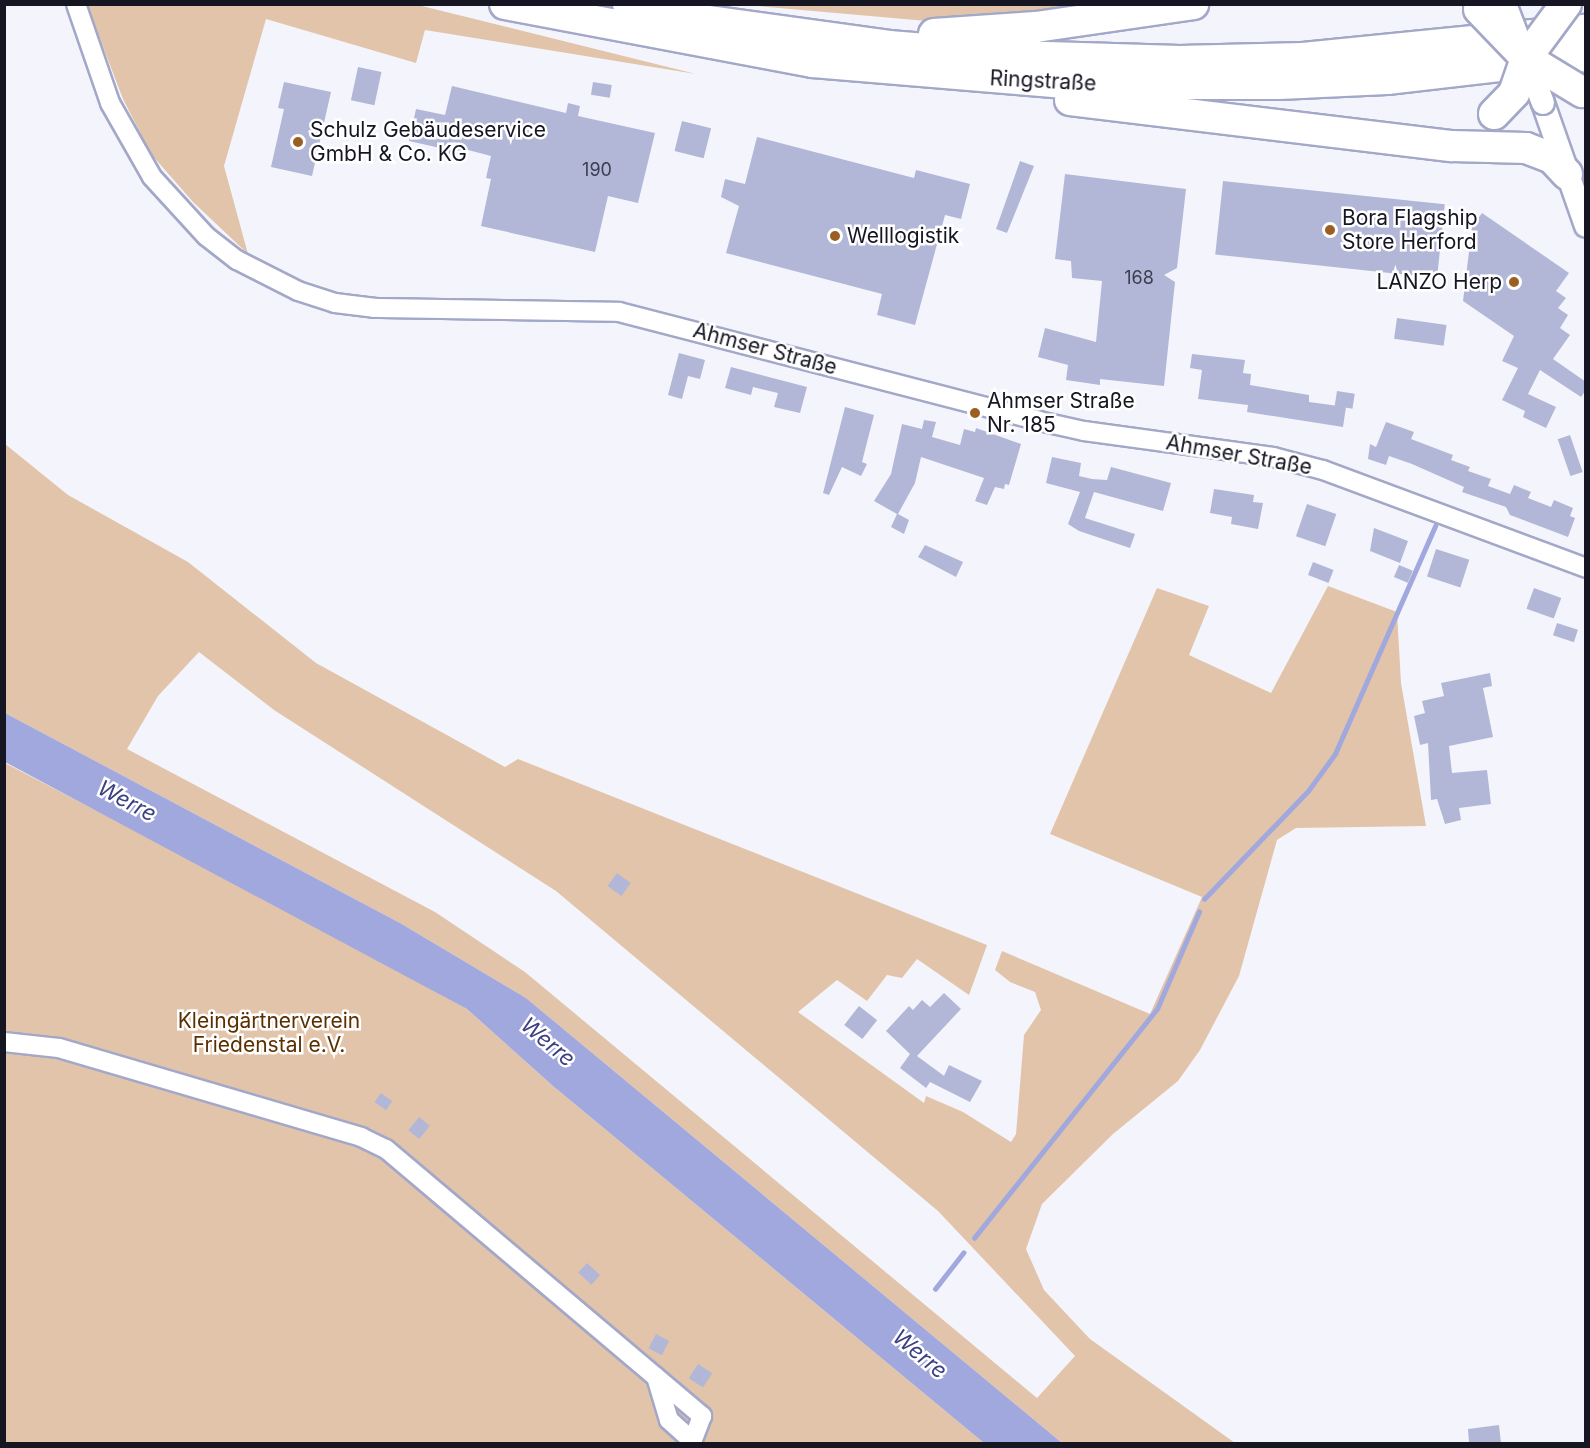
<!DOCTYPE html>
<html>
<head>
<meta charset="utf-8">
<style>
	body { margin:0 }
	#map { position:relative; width:1590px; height:1448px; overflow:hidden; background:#f4f5fc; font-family:Inter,sans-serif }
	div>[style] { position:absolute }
	.green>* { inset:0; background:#e2c4ab }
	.water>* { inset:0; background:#a1a8dd }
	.stream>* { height:4.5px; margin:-2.25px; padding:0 2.25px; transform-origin:2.25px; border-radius:2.25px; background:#a1a8dd }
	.building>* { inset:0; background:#b2b7d7; transform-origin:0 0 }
	.roads { filter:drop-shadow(2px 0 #a3a8c8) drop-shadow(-2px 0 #a3a8c8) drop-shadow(0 2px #a3a8c8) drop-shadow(0 -2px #a3a8c8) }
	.minor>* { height:18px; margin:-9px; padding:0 9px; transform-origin:9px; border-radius:9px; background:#fff }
	.tertiary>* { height:22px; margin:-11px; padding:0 11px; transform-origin:11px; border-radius:11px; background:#fff }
	.trunk>* { height:30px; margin:-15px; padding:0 15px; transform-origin:15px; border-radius:15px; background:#fff }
	.bridges { filter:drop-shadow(2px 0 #a3a8c8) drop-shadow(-2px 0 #a3a8c8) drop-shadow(0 2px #a3a8c8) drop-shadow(0 -2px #a3a8c8) }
	.tertiary-bridge>* { height:22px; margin:-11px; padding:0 11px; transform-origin:11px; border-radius:11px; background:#fff }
	.trunk-bridge>* { height:30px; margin:-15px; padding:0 15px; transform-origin:15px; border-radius:15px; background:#fff }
	.dots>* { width:16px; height:16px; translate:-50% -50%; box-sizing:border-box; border:3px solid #fff; border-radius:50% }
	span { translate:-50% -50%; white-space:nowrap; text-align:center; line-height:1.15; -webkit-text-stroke:5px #fff; paint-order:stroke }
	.number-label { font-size:18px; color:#3c3e4f }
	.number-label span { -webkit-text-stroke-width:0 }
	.street-label { font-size:21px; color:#151622 }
	.poi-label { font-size:21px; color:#151622 }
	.left { translate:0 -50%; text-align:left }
	.right { translate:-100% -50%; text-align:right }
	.park-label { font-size:21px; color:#5b3000 }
	.water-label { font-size:22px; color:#3c4080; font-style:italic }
	.frame { position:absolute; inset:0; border:6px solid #151622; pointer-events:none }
</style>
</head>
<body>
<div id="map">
	<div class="green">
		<div style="clip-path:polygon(87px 5px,418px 5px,696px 74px,425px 30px,416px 63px,266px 19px,224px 166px,248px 254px,193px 202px,151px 154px,123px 99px)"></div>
		<div style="clip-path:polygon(746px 5px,1105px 5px,938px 22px)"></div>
		<div style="clip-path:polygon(evenodd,5px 444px,68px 495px,188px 562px,316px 663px,505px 767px,518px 759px,987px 945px,969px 995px,917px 959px,902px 978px,887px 975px,867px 1001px,837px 980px,798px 1012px,924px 1103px,926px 1096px,963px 1112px,1011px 1142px,1016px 1134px,1024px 1035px,1041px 1010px,1035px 992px,1010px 982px,995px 970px,1002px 951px,1150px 1014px,1202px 897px,1050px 834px,1157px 588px,1209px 606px,1189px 655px,1271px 693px,1328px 586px,1397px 612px,1401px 683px,1426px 826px,1296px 828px,1277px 840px,1239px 976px,1200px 1050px,1178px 1081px,1113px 1134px,1042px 1204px,1026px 1249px,1044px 1290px,1090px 1339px,1235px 1443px,1062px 1443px,526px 998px,400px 923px,5px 713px,5px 444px,199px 652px,274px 710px,556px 891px,938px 1211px,1075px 1356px,1037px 1398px,525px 972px,435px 912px,127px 749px,158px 696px,199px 652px)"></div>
		<div style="clip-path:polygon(5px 763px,289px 911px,467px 1009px,553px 1086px,984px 1443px,5px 1444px)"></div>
	</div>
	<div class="water">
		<div style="clip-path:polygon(5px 713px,400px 923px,526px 998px,1062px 1443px,984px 1443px,553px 1086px,467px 1009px,5px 762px)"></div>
	</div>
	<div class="stream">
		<div style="left:1204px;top:899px;width:150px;rotate:-46.1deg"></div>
		<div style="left:1308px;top:791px;width:46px;rotate:-53.9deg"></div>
		<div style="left:1335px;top:754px;width:249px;rotate:-66.3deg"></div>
		<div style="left:974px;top:1238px;width:293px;rotate:-51.4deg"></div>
		<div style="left:1157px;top:1009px;width:106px;rotate:-66.6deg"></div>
		<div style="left:935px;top:1289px;width:46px;rotate:-52.1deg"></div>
	</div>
	<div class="building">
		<div style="left:358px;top:67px;width:24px;height:34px;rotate:12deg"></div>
		<div style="clip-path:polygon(284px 82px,331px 92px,312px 176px,271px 167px,284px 109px,278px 108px)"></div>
		<div style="left:593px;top:82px;width:19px;height:13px;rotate:9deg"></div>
		<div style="clip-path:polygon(452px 86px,566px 113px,568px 103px,580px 106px,578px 116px,655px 133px,638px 203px,608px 196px,595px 252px,481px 226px,491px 179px,486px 178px,491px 156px,468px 150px,464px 162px,448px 158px,449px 150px,409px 141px,416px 109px,445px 115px)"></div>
		<div style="left:682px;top:121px;width:30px;height:31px;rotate:14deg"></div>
		<div style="clip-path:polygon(757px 137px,914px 178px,916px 170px,970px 184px,961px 219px,945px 215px,915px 325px,877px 315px,882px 294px,726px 253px,739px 206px,721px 197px,725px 179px,745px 184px)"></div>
		<div style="clip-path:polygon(1020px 161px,1034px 166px,1007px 233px,996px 229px)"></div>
		<div style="clip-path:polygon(1065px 174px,1186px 189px,1177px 268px,1164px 275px,1175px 282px,1164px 386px,1100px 379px,1100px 385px,1066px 380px,1068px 365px,1038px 357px,1045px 328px,1096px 342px,1102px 281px,1072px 278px,1071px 261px,1055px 259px)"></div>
		<div style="left:1223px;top:181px;width:223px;height:74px;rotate:6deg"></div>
		<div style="clip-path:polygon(1482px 213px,1569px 273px,1556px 291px,1566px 298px,1558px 308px,1568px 315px,1560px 328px,1570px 335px,1553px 359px,1586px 382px,1586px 390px,1581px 397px,1540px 370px,1528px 394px,1556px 407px,1546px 428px,1523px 417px,1525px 411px,1502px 400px,1518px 368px,1502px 361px,1514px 336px,1463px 301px,1472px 227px)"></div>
		<div style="left:1397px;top:318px;width:50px;height:21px;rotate:8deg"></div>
		<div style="clip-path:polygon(679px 353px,705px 360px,700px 379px,688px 376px,682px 399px,668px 395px)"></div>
		<div style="clip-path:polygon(1192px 354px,1245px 360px,1243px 373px,1251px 374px,1250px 385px,1309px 395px,1309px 402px,1346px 407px,1343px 427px,1247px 412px,1248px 405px,1198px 399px,1202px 370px,1190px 368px)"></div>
		<div style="clip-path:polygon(731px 367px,807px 387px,800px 413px,774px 407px,778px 393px,753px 387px,751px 395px,725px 388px)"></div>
		<div style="left:1337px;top:391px;width:18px;height:15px;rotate:9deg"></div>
		<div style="clip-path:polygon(845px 407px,874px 415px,862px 462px,867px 464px,861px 476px,842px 467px,829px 495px,823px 493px)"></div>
		<div style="clip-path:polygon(924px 420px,936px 422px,932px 437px,960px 445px,964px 429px,975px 432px,976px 428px,1021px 444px,1009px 485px,1005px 484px,1004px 489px,995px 487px,987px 505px,975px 501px,984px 478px,921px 457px,915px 483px,898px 514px,909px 520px,904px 534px,891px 527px,897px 514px,874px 501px,891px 474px,902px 424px,922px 429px)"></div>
		<div style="clip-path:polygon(1386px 422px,1414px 432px,1411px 439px,1453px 455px,1451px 460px,1470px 467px,1468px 471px,1491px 479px,1488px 486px,1510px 494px,1514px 485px,1531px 492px,1528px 498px,1551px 507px,1554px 500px,1573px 508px,1570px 516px,1575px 518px,1568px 537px,1510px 515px,1506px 507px,1462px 492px,1464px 487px,1412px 464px,1389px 456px,1386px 465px,1368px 459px,1370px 444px,1376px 447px)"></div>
		<div style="left:1570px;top:435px;width:39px;height:13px;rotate:71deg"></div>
		<div style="clip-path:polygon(1052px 457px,1081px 463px,1079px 476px,1092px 479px,1107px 480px,1111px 467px,1171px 483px,1163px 511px,1094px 492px,1085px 518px,1135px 534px,1130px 548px,1079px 531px,1068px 524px,1080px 492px,1046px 483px)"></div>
		<div style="clip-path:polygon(1214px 489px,1254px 495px,1253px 502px,1263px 503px,1258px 529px,1231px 524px,1232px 517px,1210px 513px)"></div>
		<div style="left:1307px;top:504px;width:31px;height:34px;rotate:19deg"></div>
		<div style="clip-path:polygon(1374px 528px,1408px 541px,1400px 563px,1370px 551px)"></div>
		<div style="clip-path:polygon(925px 545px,963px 562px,956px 577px,918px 557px)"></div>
		<div style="left:1436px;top:549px;width:35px;height:29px;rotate:18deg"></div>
		<div style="left:1313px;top:562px;width:22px;height:14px;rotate:21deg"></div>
		<div style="left:1399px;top:565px;width:15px;height:13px;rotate:23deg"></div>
		<div style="left:1534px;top:588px;width:29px;height:22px;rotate:20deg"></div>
		<div style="left:1557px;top:623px;width:22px;height:13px;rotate:18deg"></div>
		<div style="clip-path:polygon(1490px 673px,1492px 686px,1483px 688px,1493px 737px,1449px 746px,1452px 773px,1487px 770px,1491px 804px,1459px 808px,1461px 820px,1445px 824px,1437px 799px,1431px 800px,1428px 743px,1420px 745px,1414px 716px,1425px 713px,1422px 701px,1444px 696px,1441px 683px)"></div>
		<div style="left:617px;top:873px;width:17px;height:16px;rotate:36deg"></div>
		<div style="clip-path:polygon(944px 993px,961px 1009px,917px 1056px,951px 1081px,944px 1076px,949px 1065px,982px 1081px,970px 1102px,930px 1082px,926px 1088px,900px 1068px,910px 1054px,886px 1031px,909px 1006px,913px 1010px,922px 1000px,930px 1007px)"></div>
		<div style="left:859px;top:1006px;width:23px;height:24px;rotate:38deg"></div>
		<div style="left:381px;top:1093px;width:14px;height:11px;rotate:36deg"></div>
		<div style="left:419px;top:1117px;width:14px;height:17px;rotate:39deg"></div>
		<div style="left:587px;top:1263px;width:18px;height:13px;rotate:43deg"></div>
		<div style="left:656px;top:1334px;width:15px;height:16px;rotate:28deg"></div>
		<div style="left:698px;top:1364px;width:17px;height:17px;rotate:33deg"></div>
		<div style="clip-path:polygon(1499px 1425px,1501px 1443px,1469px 1443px,1468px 1429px)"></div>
	</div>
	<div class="roads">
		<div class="minor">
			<div style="left:76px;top:4px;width:105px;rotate:71deg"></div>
			<div style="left:110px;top:103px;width:85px;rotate:60.4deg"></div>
			<div style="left:152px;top:177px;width:80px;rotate:47.5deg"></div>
			<div style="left:206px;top:236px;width:39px;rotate:38deg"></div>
			<div style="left:237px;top:260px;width:68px;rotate:26.9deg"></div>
			<div style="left:298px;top:291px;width:39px;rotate:18deg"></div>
			<div style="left:335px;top:303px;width:39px;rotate:7deg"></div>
			<div style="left:374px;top:308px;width:245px;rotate:0.9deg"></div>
			<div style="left:619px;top:312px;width:434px;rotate:14.5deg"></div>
			<div style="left:1039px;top:421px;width:46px;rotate:12.5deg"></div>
			<div style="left:1084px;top:431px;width:191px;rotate:7.8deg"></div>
			<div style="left:1273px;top:457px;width:52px;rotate:14.6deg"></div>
			<div style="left:1323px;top:470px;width:281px;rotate:20.4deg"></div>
			<div style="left:4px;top:1042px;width:55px;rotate:6.2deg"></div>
			<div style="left:59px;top:1048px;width:315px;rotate:16.4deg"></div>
			<div style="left:361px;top:1137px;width:28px;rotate:26deg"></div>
			<div style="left:386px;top:1149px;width:414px;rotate:40.2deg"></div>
			<div style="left:702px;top:1416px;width:30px;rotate:111deg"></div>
			<div style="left:656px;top:1377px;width:45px;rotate:73.2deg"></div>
			<div style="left:669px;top:1420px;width:31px;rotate:42deg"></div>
		</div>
		<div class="tertiary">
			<div style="left:1543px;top:103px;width:130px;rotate:70.7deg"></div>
		</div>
		<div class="trunk">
			<div style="left:505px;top:4px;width:313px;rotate:10.7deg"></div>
			<div style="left:813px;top:62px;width:265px;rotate:4.8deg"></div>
			<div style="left:1077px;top:84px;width:201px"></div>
			<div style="left:1278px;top:84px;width:109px;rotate:-2.6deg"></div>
			<div style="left:1387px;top:79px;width:200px;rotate:-6.6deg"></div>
			<div style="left:628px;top:4px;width:69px;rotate:12.6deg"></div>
			<div style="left:695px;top:19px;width:196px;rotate:7.9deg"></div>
			<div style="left:889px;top:46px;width:125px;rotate:4.6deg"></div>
			<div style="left:1014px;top:56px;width:166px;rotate:1.7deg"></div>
			<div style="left:1180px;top:61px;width:123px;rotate:-1.4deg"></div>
			<div style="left:1303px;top:58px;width:284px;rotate:-5.7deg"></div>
			<div style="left:934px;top:34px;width:102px;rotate:-3.9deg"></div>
			<div style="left:1036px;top:27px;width:159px;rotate:-8.3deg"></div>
			<div style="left:1070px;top:100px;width:385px;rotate:6.9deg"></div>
			<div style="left:1452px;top:146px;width:74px;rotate:1.5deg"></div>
			<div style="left:1526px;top:148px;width:28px;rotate:21deg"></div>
			<div style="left:1552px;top:158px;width:22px;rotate:47deg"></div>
		</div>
	</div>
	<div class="bridges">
		<div class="tertiary-bridge">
			<div style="left:1505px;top:4px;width:106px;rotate:69deg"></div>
		</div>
		<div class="trunk-bridge">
			<div style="left:1479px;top:9px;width:68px;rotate:46.2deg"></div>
			<div style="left:1526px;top:58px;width:66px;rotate:31.3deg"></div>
			<div style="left:1494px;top:114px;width:29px;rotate:-46deg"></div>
			<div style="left:1514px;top:93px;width:37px;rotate:-71deg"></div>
			<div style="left:1526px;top:58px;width:67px;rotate:-53.5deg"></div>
		</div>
	</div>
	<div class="dots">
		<div style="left:298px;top:142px;background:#9b5f22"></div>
		<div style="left:1330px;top:230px;background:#9b5f22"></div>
		<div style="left:835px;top:236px;background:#9b5f22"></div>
		<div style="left:1514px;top:282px;background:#9b5f22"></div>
		<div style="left:975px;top:413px;background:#9b5f22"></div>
	</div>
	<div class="number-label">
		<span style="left:597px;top:170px">190</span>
		<span style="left:1139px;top:278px">168</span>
	</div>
	<div class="street-label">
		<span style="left:1043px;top:81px;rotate:3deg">Ringstraße</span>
		<span style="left:765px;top:349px;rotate:15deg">Ahmser Straße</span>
		<span style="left:1239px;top:455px;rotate:10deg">Ahmser Straße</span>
	</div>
	<div class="poi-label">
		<span class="left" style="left:310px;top:142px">Schulz Gebäudeservice<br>GmbH &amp; Co. KG</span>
		<span class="left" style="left:1342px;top:230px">Bora Flagship<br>Store Herford</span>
		<span class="left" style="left:847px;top:236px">Welllogistik</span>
		<span class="right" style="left:1502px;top:282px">LANZO Herp</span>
		<span class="left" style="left:987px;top:413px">Ahmser Straße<br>Nr. 185</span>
	</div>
	<div class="park-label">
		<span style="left:269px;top:1033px">Kleingärtnerverein<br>Friedenstal e.V.</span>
	</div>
	<div class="water-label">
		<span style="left:127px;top:801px;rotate:28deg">Werre</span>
		<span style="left:548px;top:1042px;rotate:40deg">Werre</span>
		<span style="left:920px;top:1354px;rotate:40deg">Werre</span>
	</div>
	<div class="frame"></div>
</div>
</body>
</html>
